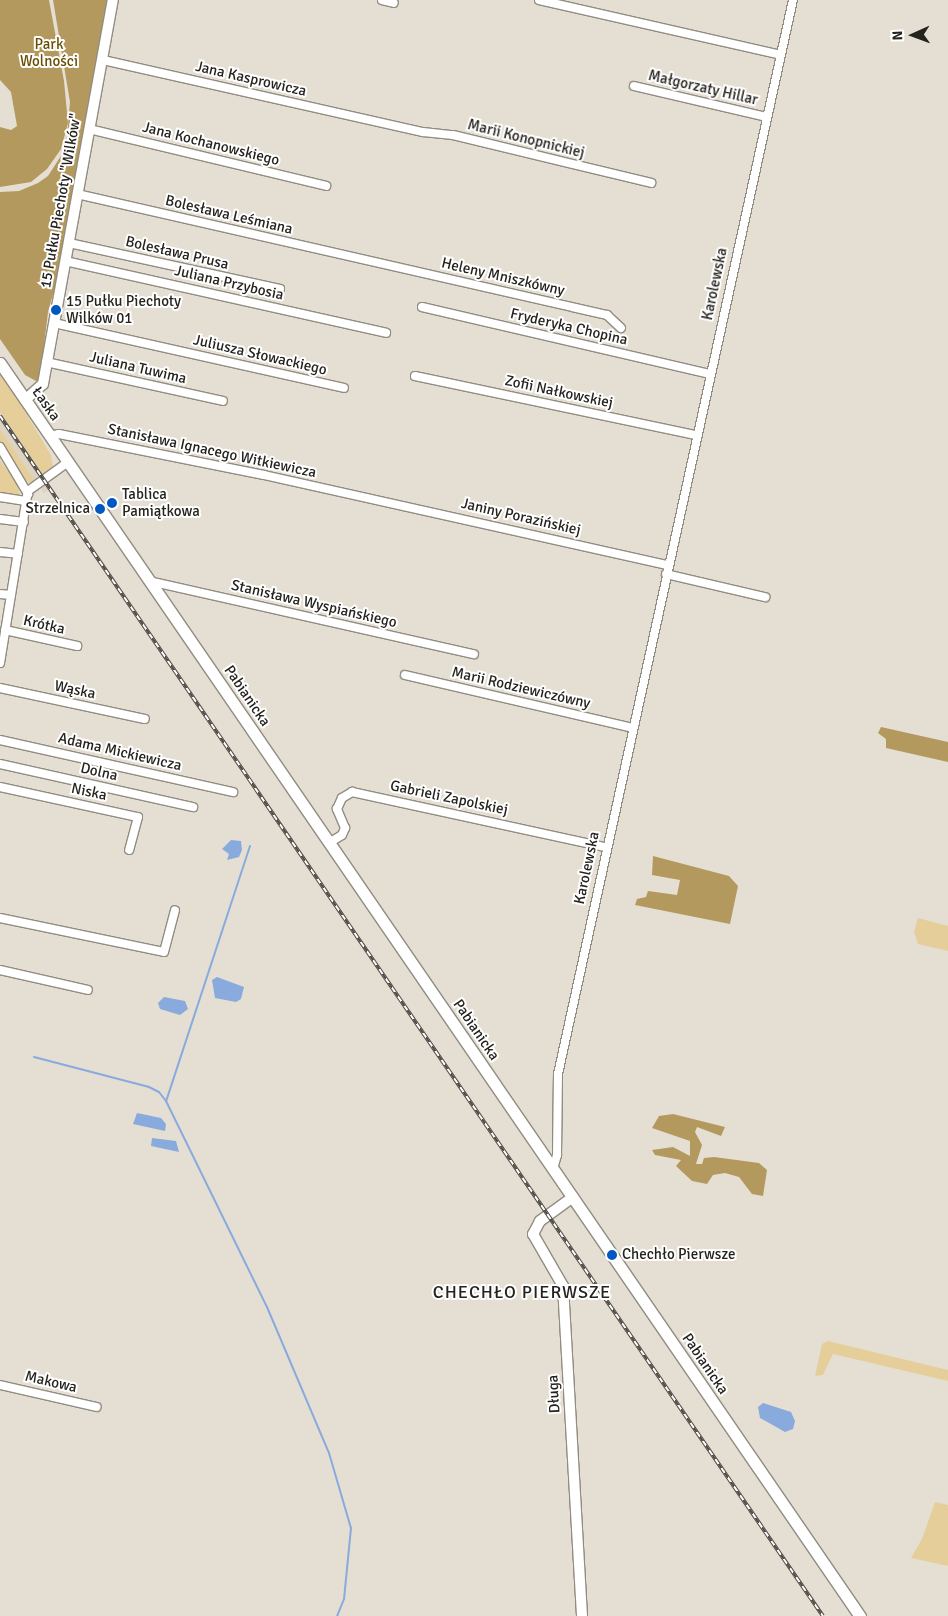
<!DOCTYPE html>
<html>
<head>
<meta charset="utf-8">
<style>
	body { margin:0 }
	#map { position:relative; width:948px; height:1616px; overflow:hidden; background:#e5dfd3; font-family:Signika,sans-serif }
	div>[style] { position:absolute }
	.built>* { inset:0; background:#dcd3c1 }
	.green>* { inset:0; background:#e6ce9a }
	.forest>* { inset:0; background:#b4995e }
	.water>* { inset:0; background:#8ad }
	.stream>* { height:2px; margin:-1px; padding:0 1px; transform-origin:1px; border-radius:1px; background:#8ad }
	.roads { filter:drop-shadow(1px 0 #918c81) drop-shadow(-1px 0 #918c81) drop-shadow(0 1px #918c81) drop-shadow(0 -1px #918c81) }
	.minor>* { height:8px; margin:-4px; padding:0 4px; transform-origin:4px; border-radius:4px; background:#fff }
	.tertiary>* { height:10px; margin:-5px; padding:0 5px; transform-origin:5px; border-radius:5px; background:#fff }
	.secondary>* { height:11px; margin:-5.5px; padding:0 5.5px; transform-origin:5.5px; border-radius:5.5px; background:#fff }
	.rail>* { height:4px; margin-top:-2px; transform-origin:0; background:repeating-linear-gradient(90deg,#fff 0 5.5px,#4f4c46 0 11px); box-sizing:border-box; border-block:1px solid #4f4c46 }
	.dots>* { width:14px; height:14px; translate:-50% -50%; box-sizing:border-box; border:2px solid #fff; border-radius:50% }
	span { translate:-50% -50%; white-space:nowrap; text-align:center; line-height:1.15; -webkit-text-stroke:4px #fff; paint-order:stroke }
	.park-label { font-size:15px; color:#694d00 }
	.street-label { font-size:15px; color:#25231e }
	.poi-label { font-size:15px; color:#25231e }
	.left { translate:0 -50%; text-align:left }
	.right { translate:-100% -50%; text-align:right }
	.quarter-label { font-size:18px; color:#25231e; letter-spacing:1px }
	.north { position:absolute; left:888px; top:10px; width:50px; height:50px; -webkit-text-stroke:4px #fff; paint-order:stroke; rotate:268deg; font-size:14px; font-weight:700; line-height:20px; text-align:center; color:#25231e }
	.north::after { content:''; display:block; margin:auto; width:18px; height:22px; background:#25231e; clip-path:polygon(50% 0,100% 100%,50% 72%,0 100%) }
</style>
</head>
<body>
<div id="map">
	<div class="built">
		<div style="clip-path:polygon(0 397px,52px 488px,44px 493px,0 438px)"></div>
	</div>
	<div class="green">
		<div style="clip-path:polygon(0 370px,51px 455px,53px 466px,43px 475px,0 411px)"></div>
		<div style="clip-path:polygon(0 430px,35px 481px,32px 483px,23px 480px,0 441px)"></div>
		<div style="clip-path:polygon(0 460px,17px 484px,20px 495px,0 496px)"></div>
		<div style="clip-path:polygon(918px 918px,948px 926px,948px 951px,918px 944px,914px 932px)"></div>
		<div style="clip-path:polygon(828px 1341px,948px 1370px,948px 1381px,833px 1354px,823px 1375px,815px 1376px,822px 1344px)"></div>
		<div style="clip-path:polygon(935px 1502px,948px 1505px,948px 1566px,911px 1558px,922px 1539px)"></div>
	</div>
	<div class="forest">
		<div style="clip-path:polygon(0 0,49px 0,64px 81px,68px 123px,61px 149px,47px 169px,31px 182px,0 187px,0 127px,11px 130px,17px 126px,11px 92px,0 80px)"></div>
		<div style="clip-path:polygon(53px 0,110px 0,61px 265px,48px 312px,40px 379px,36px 381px,25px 375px,0 339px,0 192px,19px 191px,38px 183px,48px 176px,66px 148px,70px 102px)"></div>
		<div style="clip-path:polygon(881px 727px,948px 742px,948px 762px,886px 748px,886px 739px,878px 733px)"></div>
		<div style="clip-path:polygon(653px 856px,729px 876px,738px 886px,730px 924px,635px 905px,637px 899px,646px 897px,648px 891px,677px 895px,680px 880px,652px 875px)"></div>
		<div style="clip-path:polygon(673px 1114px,725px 1127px,721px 1136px,697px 1127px,695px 1132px,702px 1145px,696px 1164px,702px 1164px,704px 1158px,714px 1157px,759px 1163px,767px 1170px,763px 1196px,752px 1194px,739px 1177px,725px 1173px,713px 1175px,707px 1184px,692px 1181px,676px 1166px,681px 1160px,655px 1155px,652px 1150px,673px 1147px,690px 1156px,690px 1141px,652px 1128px,659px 1116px)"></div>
	</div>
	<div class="water">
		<div style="clip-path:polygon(231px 840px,241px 841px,242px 850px,239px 857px,227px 860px,229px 854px,222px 849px)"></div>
		<div style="clip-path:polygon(217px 977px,244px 987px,241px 999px,236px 1002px,215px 998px,212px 980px)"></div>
		<div style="clip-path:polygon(164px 997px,185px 1001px,188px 1009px,180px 1015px,160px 1009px,158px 1003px)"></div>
		<div style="clip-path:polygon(137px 1113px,161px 1118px,166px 1124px,165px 1131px,133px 1124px)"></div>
		<div style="clip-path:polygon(152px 1138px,176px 1141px,179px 1152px,151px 1146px)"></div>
		<div style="clip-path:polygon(763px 1403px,791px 1412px,795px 1421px,793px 1429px,785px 1432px,760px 1418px,758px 1407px)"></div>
	</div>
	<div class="stream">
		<div style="left:250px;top:846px;width:268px;rotate:108.2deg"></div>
		<div style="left:166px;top:1101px;width:229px;rotate:63.9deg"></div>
		<div style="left:267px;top:1307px;width:159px;rotate:67deg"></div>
		<div style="left:329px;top:1453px;width:78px;rotate:73.7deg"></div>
		<div style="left:351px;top:1528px;width:71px;rotate:95.6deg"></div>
		<div style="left:344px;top:1599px;width:18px;rotate:112deg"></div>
		<div style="left:34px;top:1057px;width:119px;rotate:14.6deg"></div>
		<div style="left:149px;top:1087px;width:11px;rotate:27deg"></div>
		<div style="left:159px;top:1092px;width:11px;rotate:52deg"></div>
	</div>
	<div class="roads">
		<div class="minor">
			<div style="left:382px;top:0;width:12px;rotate:14deg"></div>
			<div style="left:539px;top:0;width:248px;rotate:12.8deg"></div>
			<div style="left:103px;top:60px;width:328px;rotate:12.7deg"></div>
			<div style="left:423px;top:132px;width:30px;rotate:6deg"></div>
			<div style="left:453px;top:135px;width:204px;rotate:13.6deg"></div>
			<div style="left:634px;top:86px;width:136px;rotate:13.2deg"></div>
			<div style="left:89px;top:129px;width:244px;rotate:13.5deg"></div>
			<div style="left:77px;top:194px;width:544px;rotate:12.86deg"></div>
			<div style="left:607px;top:315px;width:19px;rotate:43deg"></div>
			<div style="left:69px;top:243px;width:216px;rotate:12.3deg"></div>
			<div style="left:65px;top:261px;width:329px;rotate:12.6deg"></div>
			<div style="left:422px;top:307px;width:295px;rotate:13.1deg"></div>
			<div style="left:54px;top:323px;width:297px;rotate:12.6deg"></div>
			<div style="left:46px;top:362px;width:181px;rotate:12.4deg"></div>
			<div style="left:415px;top:376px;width:287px;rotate:11.9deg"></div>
			<div style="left:50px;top:436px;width:9px;rotate:-13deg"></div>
			<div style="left:59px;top:434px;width:209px;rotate:11.3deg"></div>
			<div style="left:264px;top:475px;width:414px;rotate:12.6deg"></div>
			<div style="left:0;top:447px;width:55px;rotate:59.2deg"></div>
			<div style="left:0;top:497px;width:26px;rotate:9deg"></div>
			<div style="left:0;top:519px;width:24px;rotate:7deg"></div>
			<div style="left:0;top:552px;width:18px;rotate:6deg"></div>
			<div style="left:666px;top:574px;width:102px;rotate:13.1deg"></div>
			<div style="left:149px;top:581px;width:333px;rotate:12.7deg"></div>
			<div style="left:0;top:594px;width:11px;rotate:5deg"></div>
			<div style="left:5px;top:630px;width:74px;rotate:12.5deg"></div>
			<div style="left:0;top:663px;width:174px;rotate:-80.8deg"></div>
			<div style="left:28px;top:491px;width:49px;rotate:-35.9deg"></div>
			<div style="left:405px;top:675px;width:233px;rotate:13.1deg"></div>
			<div style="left:0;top:688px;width:148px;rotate:12.1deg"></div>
			<div style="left:0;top:740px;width:239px;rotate:12.6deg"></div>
			<div style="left:0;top:764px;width:198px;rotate:12.6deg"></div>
			<div style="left:0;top:787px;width:141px;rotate:12.3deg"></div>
			<div style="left:138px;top:817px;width:34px;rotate:105deg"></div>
			<div style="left:329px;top:843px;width:15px;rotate:-32deg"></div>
			<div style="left:342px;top:835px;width:8px;rotate:-67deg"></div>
			<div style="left:345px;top:828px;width:21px;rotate:-113deg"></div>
			<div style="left:337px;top:809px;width:12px;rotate:-66deg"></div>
			<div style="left:342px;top:798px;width:12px;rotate:-31deg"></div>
			<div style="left:352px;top:792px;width:259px;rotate:12.3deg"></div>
			<div style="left:0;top:918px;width:167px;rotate:11.7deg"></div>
			<div style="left:164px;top:952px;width:43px;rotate:-75.3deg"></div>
			<div style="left:0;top:970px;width:90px;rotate:12.8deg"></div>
			<div style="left:553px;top:1169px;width:15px;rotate:-74deg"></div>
			<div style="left:557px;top:1155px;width:81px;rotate:-89.3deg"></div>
			<div style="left:558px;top:1074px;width:1099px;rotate:-77.66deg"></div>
			<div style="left:0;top:1385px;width:99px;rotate:12.8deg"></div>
		</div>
		<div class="tertiary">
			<div style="left:25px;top:400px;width:24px;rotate:-42deg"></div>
			<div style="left:43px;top:384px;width:390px;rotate:-79.7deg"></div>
			<div style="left:573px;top:1197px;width:41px;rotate:144deg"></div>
			<div style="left:540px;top:1221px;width:15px;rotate:118deg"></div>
			<div style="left:533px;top:1234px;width:60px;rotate:60deg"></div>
			<div style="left:563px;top:1286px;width:331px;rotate:86.7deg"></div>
		</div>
		<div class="secondary">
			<div style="left:0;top:363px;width:1520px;rotate:55.54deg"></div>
		</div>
	</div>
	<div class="rail">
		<div style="left:0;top:416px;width:1455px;rotate:55.56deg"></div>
	</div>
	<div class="dots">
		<div style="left:56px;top:310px;background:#0058c1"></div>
		<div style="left:112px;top:503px;background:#0058c1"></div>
		<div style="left:100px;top:509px;background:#0058c1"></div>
		<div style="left:612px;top:1255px;background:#0058c1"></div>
	</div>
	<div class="park-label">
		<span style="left:49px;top:53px">Park<br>Wolności</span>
	</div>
	<div class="street-label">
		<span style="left:251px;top:79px;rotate:13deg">Jana Kasprowicza</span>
		<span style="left:703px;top:88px;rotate:13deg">Małgorzaty Hillar</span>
		<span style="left:526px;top:139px;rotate:14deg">Marii Konopnickiej</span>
		<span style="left:211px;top:144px;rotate:14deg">Jana Kochanowskiego</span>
		<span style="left:61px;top:201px;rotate:-80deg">15 Pułku Piechoty "Wilków"</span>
		<span style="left:229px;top:215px;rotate:13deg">Bolesława Leśmiana</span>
		<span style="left:177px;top:253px;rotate:13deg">Bolesława Prusa</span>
		<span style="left:503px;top:277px;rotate:13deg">Heleny Mniszkówny</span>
		<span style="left:229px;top:283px;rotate:13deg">Juliana Przybosia</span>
		<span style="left:715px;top:284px;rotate:-78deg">Karolewska</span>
		<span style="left:569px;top:327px;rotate:13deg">Fryderyka Chopina</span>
		<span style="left:260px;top:355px;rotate:13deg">Juliusza Słowackiego</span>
		<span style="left:138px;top:368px;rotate:13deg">Juliana Tuwima</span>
		<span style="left:559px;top:392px;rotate:12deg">Zofii Nałkowskiej</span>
		<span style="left:46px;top:404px;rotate:55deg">Łaska</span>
		<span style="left:212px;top:451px;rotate:12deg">Stanisława Ignacego Witkiewicza</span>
		<span style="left:521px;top:517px;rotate:13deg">Janiny Porazińskiej</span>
		<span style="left:314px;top:604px;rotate:13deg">Stanisława Wyspiańskiego</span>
		<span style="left:44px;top:625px;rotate:13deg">Krótka</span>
		<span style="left:521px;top:688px;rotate:13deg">Marii Rodziewiczówny</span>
		<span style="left:75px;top:690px;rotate:12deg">Wąska</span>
		<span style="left:247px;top:696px;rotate:56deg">Pabianicka</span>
		<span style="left:120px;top:752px;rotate:13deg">Adama Mickiewicza</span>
		<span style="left:99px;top:772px;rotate:13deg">Dolna</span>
		<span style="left:89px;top:792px;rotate:12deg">Niska</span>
		<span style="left:449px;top:798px;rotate:12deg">Gabrieli Zapolskiej</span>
		<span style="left:587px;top:868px;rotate:-78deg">Karolewska</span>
		<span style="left:476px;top:1030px;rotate:56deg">Pabianicka</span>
		<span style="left:705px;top:1364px;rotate:56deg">Pabianicka</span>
		<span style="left:51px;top:1382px;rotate:13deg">Makowa</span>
		<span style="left:554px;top:1394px;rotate:-93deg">Długa</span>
	</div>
	<div class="poi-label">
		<span class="left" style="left:66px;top:310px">15 Pułku Piechoty<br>Wilków 01</span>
		<span class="left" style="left:122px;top:503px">Tablica<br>Pamiątkowa</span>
		<span class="right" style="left:90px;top:509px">Strzelnica</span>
		<span class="left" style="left:622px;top:1255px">Chechło Pierwsze</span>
	</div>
	<div class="quarter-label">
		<span style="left:522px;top:1292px">CHECHŁO PIERWSZE</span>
	</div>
	<div class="north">N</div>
</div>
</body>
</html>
